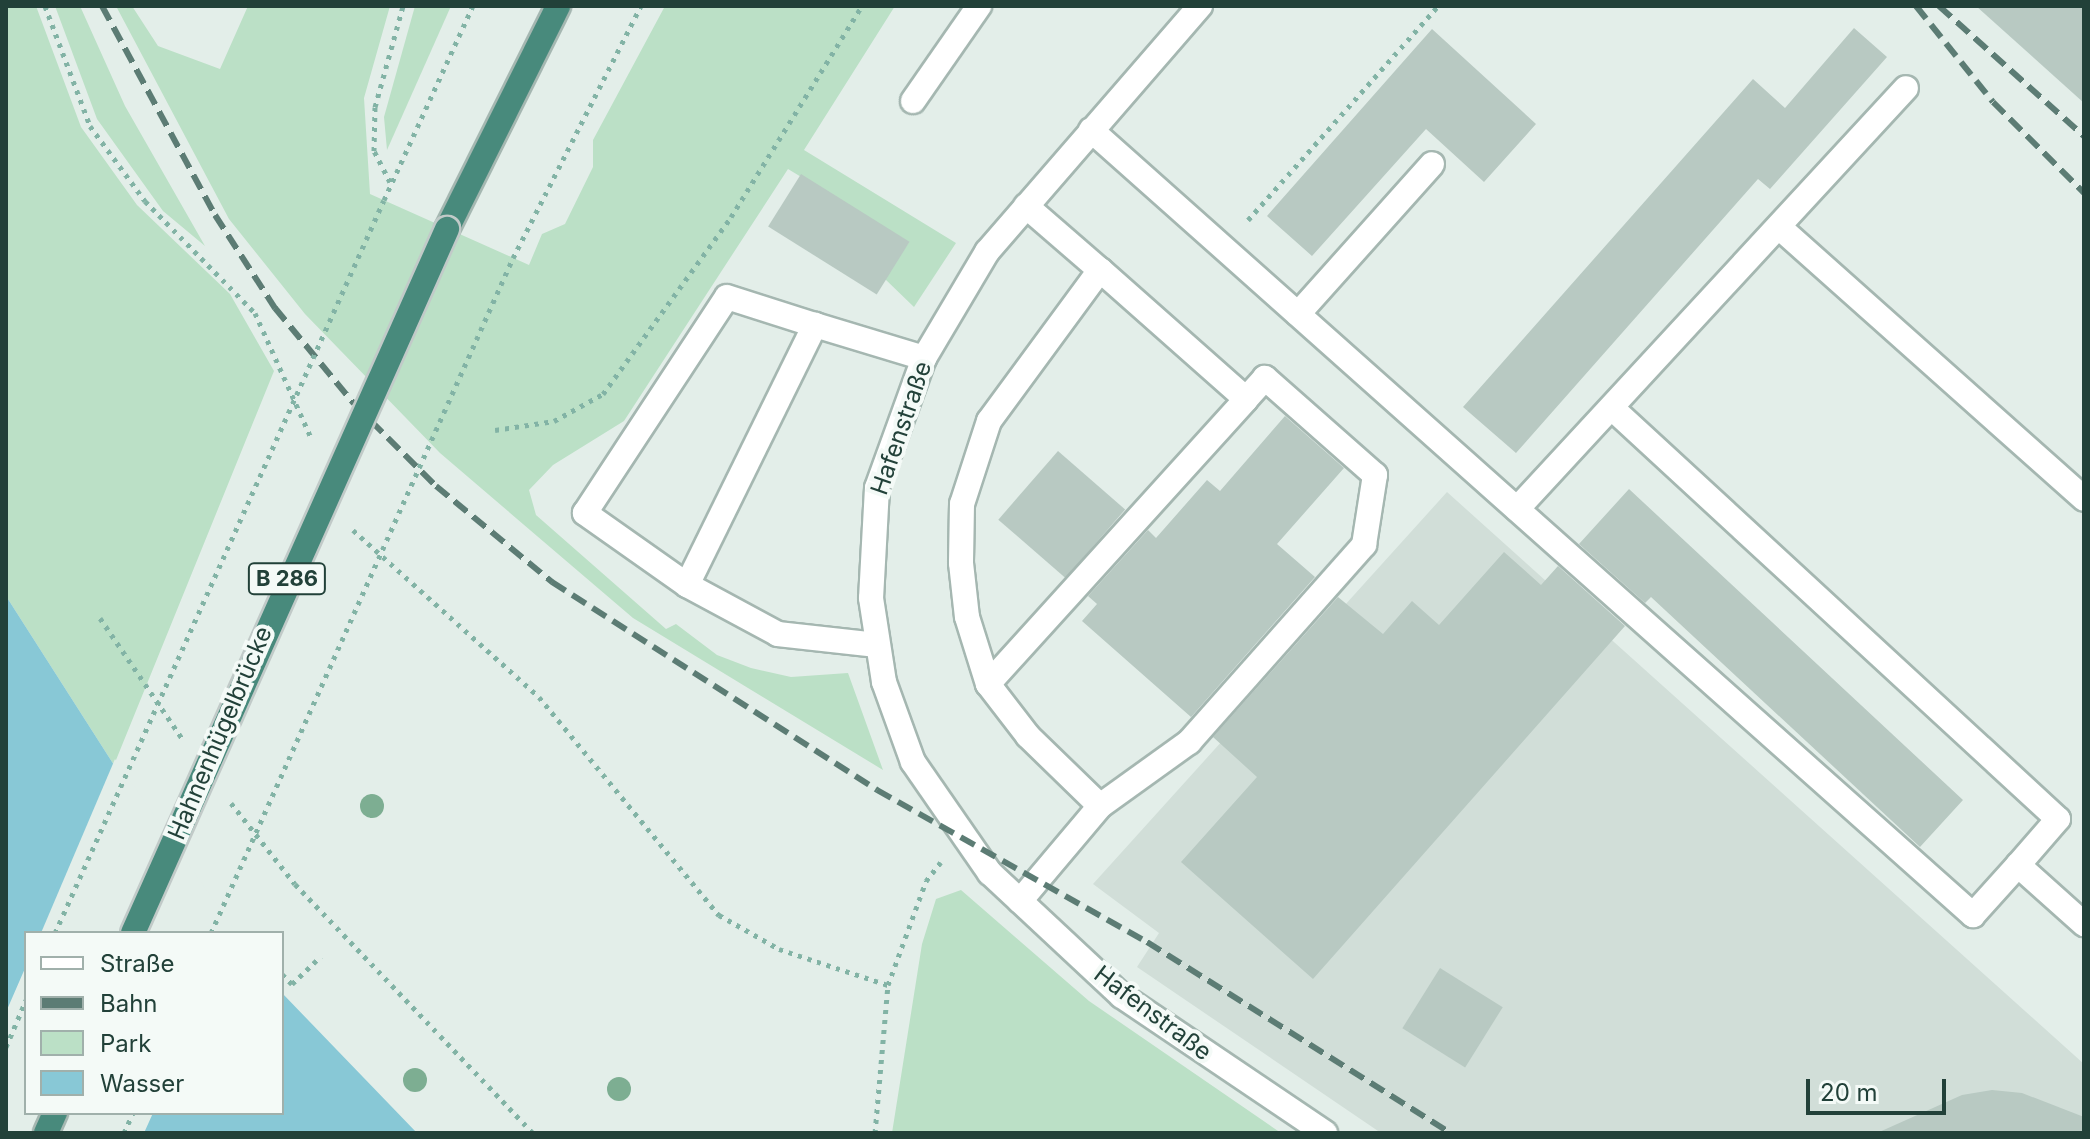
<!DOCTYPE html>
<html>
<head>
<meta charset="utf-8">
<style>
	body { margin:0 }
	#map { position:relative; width:2090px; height:1139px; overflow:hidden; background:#e3eee9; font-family:Inter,sans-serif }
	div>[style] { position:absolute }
	.built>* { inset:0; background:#d1ded8 }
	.green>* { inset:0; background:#bbe0c6 }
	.water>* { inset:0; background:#88c8d6 }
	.pier>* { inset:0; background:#e3eee9 }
	.building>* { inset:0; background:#b8c9c2; transform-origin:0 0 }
	.path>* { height:5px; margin-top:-2.5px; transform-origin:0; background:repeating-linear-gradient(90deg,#82b3a5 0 4px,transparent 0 10px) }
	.roads { filter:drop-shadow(2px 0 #a5b7b1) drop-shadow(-2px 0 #a5b7b1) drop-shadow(0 2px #a5b7b1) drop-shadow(0 -2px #a5b7b1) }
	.service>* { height:24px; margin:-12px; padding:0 12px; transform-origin:12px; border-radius:12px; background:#fff }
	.minor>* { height:24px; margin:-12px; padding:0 12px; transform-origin:12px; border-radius:12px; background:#fff }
	.trunk>* { height:24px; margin:-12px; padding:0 12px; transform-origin:12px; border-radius:12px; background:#488a7c }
	.rail>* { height:6px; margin-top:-3px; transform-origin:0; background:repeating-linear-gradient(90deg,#5c7c74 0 16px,transparent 0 24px) }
	.path-bridge>* { height:5px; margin-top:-2.5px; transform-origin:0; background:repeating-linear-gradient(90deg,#82b3a5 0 4px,transparent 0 10px) }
	.bridges { filter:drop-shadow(2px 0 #c1cac8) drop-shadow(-2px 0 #c1cac8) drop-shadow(0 2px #c1cac8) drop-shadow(0 -2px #c1cac8) }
	.trunk-bridge>* { height:24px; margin:-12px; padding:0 12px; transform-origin:12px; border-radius:12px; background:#488a7c }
	.trees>* { width:24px; height:24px; margin:-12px; border-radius:50%; background:#7dae92 }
	span { translate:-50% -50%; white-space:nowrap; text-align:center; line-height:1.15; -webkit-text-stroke:8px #f4faf7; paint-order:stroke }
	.shield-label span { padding:2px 6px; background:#f4faf7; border:2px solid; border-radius:6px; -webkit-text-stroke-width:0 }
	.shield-label { font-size:22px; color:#224139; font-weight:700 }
	.street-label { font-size:24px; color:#224139 }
	.frame { position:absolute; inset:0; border:8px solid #224139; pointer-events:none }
	.legend { position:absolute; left:24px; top:931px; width:260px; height:184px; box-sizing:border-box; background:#f4faf7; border:2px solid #a0b0ab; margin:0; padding:10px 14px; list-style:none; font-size:24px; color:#224139 }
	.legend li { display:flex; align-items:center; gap:16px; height:40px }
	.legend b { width:40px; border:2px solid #a0b0ab }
	.scale { position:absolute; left:1806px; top:1079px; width:140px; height:36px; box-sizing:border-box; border:4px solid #224139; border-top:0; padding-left:10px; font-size:24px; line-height:28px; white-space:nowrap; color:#224139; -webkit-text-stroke:6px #f4faf7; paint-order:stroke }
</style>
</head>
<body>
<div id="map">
	<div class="built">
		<div style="clip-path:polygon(1447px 492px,2084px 1064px,2084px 1133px,1381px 1133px,1137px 967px,1159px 933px,1093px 884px)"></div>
	</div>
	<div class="green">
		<div style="clip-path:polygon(6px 6px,36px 6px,81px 127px,137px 205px,230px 294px,274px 371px,114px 765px,6px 596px)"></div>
		<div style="clip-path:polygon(55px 6px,80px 6px,125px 106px,205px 246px,163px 211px,97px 119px)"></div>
		<div style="clip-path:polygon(116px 6px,132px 6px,158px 46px,220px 69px,248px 6px,390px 6px,364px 98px,370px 194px,529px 265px,542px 234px,565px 224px,593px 167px,593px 140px,665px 6px,895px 6px,804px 150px,956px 243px,914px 307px,885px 279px,909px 242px,788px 169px,624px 421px,553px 465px,529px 490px,536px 515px,666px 629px,676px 624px,717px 655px,751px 668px,791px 677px,848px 673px,883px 770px,633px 618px,440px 453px,305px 314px,229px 219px)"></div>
		<div style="clip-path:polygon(415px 6px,451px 6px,387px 150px,384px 117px)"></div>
		<div style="clip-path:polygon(961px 890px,1089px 1001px,1281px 1133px,892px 1133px,922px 944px,936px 899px)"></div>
	</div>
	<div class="water">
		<div style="clip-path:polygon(6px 596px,137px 801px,232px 933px,26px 933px,26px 1113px,282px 1113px,282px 993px,417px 1133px,6px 1133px)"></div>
	</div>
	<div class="pier">
		<div style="clip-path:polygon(115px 759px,233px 928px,231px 933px,41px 933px)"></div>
		<div style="clip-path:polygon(26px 966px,26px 1113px,153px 1113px,144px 1133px,6px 1133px,6px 1012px)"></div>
	</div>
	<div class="building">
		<div style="clip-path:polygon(1976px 6px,2084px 6px,2084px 103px)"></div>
		<div style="clip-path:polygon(1854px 28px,1887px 57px,1770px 189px,1758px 179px,1516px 453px,1463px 407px,1753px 79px,1785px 108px)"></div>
		<div style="clip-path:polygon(1432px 29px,1536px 124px,1484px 182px,1426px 129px,1312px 256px,1267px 216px)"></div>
		<div style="left:801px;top:174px;width:128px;height:62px;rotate:32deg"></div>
		<div style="clip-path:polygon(1285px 416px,1344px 468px,1277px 544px,1315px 577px,1191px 717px,1082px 621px,1097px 604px,1088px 596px,1148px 530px,1156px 538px,1207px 480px,1220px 491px)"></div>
		<div style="left:1058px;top:451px;width:89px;height:91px;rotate:41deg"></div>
		<div style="clip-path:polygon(1629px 489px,1963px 800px,1920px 847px,1651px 597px,1645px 603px,1579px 544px)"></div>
		<div style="clip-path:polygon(1504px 552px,1541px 585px,1558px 566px,1625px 626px,1313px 979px,1181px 862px,1257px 777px,1213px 737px,1338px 597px,1383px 634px,1412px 601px,1439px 625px)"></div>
		<div style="left:1440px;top:968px;width:74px;height:71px;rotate:32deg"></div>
		<div style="clip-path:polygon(1992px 1090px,2022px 1093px,2084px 1117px,2084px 1133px,1877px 1133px,1962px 1095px)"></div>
	</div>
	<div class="path">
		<div style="left:45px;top:6px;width:128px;rotate:69.4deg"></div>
		<div style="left:90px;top:126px;width:93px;rotate:53.7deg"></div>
		<div style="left:145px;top:201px;width:157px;rotate:45.5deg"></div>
		<div style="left:255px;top:313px;width:139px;rotate:65.8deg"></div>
		<div style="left:390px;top:182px;width:35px;rotate:-117deg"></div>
		<div style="left:374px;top:151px;width:44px;rotate:-88.7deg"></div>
		<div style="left:375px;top:107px;width:105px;rotate:-74.5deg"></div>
		<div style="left:384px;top:200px;width:213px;rotate:-65.4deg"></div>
		<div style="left:1248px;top:220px;width:286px;rotate:-48.4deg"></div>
		<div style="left:513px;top:258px;width:283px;rotate:-63.1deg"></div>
		<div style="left:495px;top:430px;width:60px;rotate:-8.7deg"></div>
		<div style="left:554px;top:421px;width:56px;rotate:-28.9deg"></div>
		<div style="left:603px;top:394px;width:218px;rotate:-54.1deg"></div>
		<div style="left:731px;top:217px;width:248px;rotate:-58.2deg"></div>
		<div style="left:353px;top:530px;width:250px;rotate:41.9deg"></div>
		<div style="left:539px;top:697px;width:283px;rotate:50.5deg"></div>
		<div style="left:719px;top:915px;width:69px;rotate:29.5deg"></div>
		<div style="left:779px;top:949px;width:115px;rotate:18.3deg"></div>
		<div style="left:100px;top:618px;width:145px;rotate:55.7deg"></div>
		<div style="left:231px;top:803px;width:103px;rotate:51.7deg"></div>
		<div style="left:295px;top:884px;width:344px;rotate:46.3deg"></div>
		<div style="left:282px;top:974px;width:14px;rotate:45deg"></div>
		<div style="left:292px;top:984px;width:40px;rotate:-44deg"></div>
		<div style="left:6px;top:1047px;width:51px;rotate:-66.9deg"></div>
		<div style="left:124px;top:1133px;width:22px;rotate:-66deg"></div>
		<div style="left:875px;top:1133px;width:149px;rotate:-85deg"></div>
		<div style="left:888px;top:985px;width:111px;rotate:-69.9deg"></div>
		<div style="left:926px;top:881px;width:24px;rotate:-52deg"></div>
	</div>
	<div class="roads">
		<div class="service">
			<div style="left:913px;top:101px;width:116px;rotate:-55.2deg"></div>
			<div style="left:1091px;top:130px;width:1181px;rotate:41.67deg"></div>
			<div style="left:1973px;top:915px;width:67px;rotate:-48deg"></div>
			<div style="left:2018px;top:865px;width:89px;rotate:41.8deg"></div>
			<div style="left:1026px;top:206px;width:98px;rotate:40.9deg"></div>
			<div style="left:1779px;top:227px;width:409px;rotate:41.7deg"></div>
			<div style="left:1298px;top:314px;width:201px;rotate:-48.2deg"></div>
			<div style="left:1613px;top:409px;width:605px;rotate:42.66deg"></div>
			<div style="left:2058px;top:819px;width:61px;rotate:131deg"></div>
			<div style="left:1517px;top:509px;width:573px;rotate:-47.26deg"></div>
			<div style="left:687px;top:585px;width:125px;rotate:-144.8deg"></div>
			<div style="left:585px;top:513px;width:258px;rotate:-56.7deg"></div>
			<div style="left:727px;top:297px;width:92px;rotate:17.7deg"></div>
			<div style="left:877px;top:645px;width:100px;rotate:-173.7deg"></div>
			<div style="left:778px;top:634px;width:103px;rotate:-151.7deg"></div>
			<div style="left:687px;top:585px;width:290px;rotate:-63.8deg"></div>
			<div style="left:815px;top:325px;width:114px;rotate:16.8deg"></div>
			<div style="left:988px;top:684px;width:384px;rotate:-47.8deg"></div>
			<div style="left:1246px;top:399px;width:195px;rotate:-138.5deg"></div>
			<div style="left:1100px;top:270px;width:187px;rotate:126.3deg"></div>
			<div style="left:989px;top:421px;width:87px;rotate:108deg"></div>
			<div style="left:962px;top:504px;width:59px;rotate:91deg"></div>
			<div style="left:961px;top:563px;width:54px;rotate:83.7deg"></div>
			<div style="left:967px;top:617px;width:70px;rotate:72.6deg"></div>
			<div style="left:988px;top:684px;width:66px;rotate:52.4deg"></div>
			<div style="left:1028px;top:736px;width:100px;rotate:44.2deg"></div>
			<div style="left:1020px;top:901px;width:124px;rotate:-49.9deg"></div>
			<div style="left:1100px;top:806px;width:110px;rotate:-35.7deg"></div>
			<div style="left:1189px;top:742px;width:264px;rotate:-48.4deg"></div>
			<div style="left:1364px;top:545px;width:71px;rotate:-81.1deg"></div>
			<div style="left:1375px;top:475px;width:147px;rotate:-138.6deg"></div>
			<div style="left:1265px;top:378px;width:28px;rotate:132deg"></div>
		</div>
		<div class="minor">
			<div style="left:1200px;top:6px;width:325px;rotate:130.9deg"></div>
			<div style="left:987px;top:252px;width:123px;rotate:120.7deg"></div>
			<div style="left:924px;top:358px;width:138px;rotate:109.9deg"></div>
			<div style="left:877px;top:488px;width:110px;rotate:93.1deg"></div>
			<div style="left:871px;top:598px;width:85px;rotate:81.2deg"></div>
			<div style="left:884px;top:682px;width:85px;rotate:70.1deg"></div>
			<div style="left:913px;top:762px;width:135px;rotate:55.3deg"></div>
			<div style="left:990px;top:873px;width:180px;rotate:43deg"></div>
			<div style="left:1122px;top:996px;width:245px;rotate:34deg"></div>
		</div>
		<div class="trunk">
			<div style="left:447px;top:229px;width:249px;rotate:-63.5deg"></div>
			<div style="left:46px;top:1133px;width:22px;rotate:-66deg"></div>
		</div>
	</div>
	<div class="rail">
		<div style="left:102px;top:6px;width:238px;rotate:61.6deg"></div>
		<div style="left:215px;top:215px;width:111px;rotate:57.2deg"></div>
		<div style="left:275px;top:308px;width:124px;rotate:50.5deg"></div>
		<div style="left:354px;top:404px;width:116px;rotate:45deg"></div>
		<div style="left:436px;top:486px;width:151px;rotate:39.6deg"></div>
		<div style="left:552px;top:582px;width:386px;rotate:32.6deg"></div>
		<div style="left:877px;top:790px;width:310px;rotate:29.4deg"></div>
		<div style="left:1147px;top:942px;width:358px;rotate:32.2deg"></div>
		<div style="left:1916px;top:6px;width:123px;rotate:51.3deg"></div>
		<div style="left:1993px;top:102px;width:129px;rotate:45deg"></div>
		<div style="left:1939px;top:6px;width:195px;rotate:41.9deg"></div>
	</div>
	<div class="path-bridge">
		<div style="left:55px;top:933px;width:803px;rotate:-65.83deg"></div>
		<div style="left:211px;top:933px;width:739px;rotate:-65.9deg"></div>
	</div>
	<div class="bridges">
		<div class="trunk-bridge">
			<div style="left:133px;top:933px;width:771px;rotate:-65.96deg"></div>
		</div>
	</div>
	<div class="trees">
		<div style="left:372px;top:806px"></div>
		<div style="left:415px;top:1080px"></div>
		<div style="left:619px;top:1089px"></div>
	</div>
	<div class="shield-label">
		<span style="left:287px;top:579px">B 286</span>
	</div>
	<div class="street-label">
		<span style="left:901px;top:428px;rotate:-71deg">Hafenstraße</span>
		<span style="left:220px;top:733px;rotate:-67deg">Hahnenhügelbrücke</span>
		<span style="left:1153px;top:1013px;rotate:37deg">Hafenstraße</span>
	</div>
	<div class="frame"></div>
	<ul class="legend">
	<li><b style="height:10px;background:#fff"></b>Straße</li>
	<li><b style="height:10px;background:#5c7c74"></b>Bahn</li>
	<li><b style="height:22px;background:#bbe0c6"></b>Park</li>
	<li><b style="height:22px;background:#88c8d6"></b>Wasser</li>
	</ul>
	<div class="scale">20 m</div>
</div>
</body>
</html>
